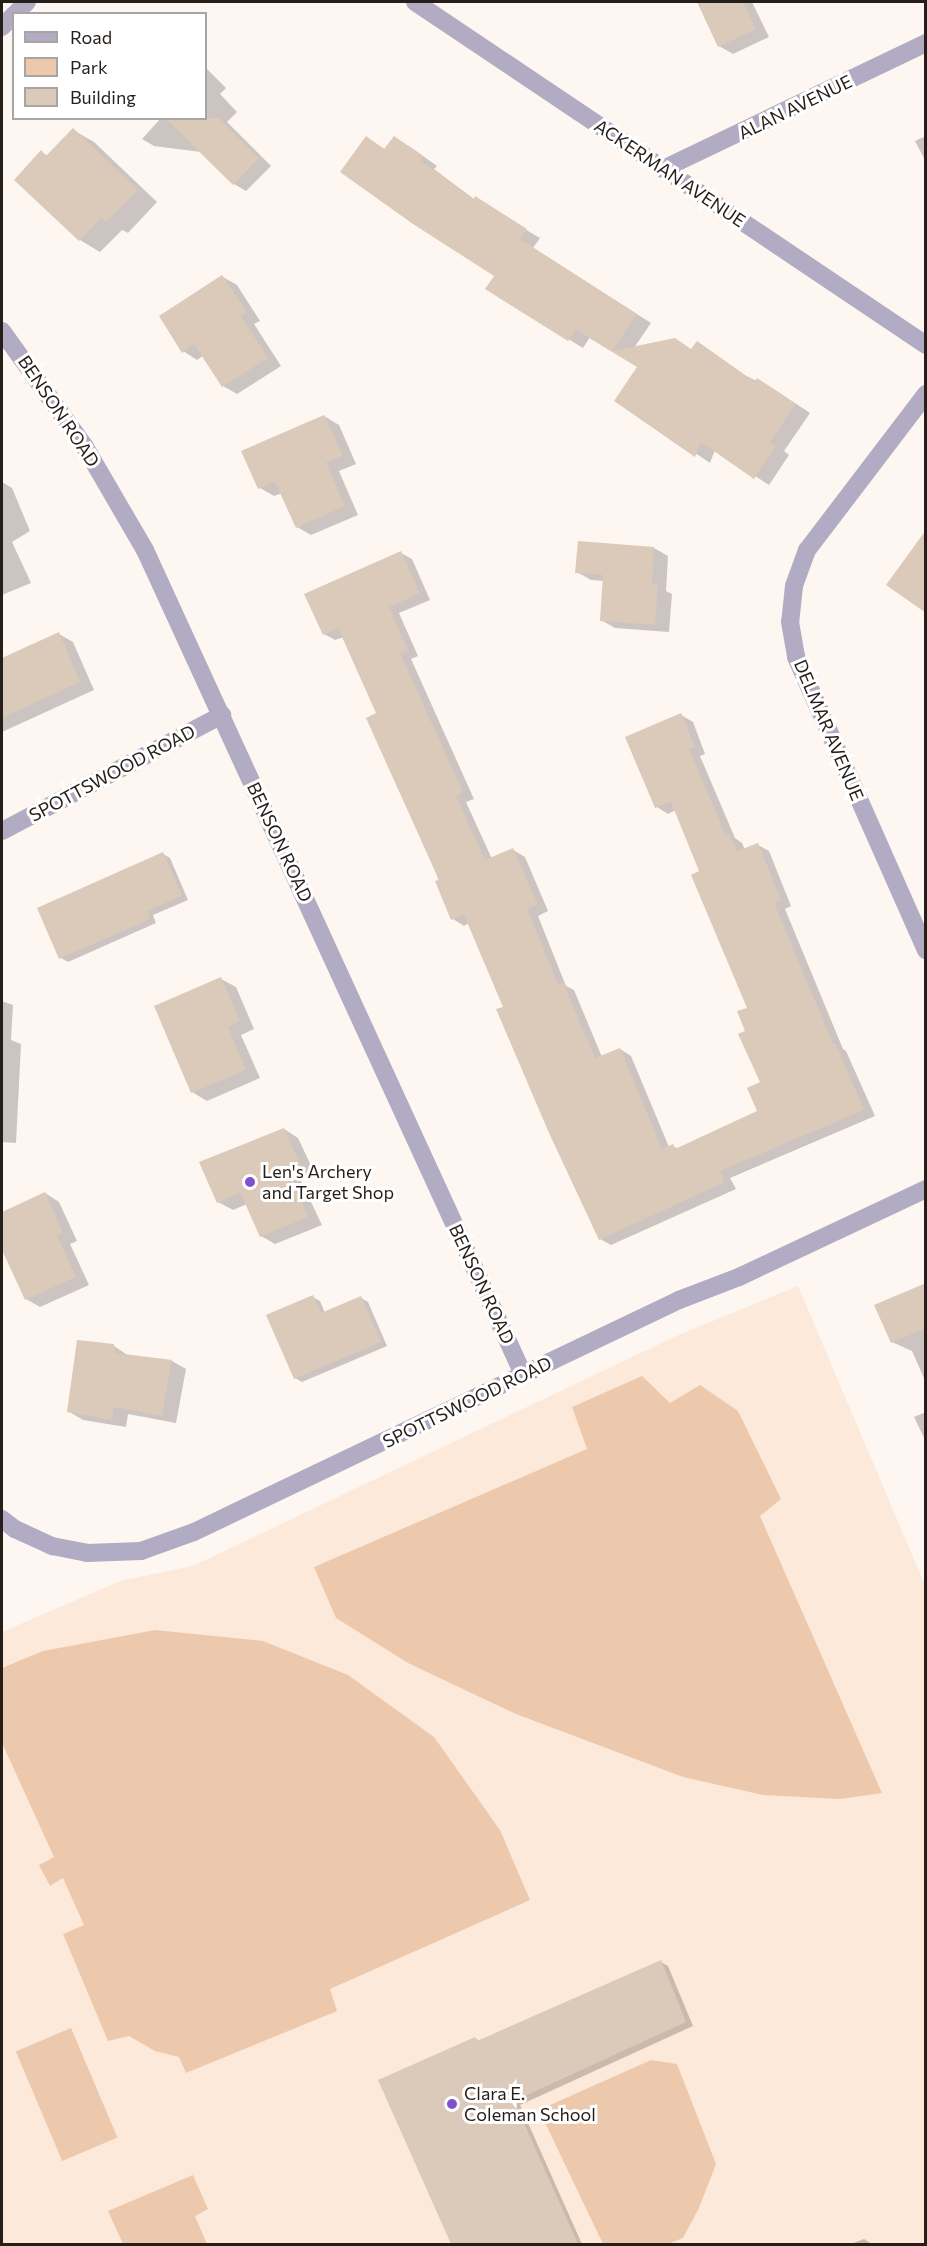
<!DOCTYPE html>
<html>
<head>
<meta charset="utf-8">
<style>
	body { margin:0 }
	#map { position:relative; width:927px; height:2246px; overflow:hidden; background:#fef6f0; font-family:Commissioner,sans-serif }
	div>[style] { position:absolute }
	.built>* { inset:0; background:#fde9d9 }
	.green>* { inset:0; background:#ecc9ac; transform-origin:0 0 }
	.shadow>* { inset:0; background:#0003 }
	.building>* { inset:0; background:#dbc9ba }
	.minor>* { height:18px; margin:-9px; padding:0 9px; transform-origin:9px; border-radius:9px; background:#b1abc4 }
	.dots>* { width:16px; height:16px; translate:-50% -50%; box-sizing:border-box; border:3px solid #fff; border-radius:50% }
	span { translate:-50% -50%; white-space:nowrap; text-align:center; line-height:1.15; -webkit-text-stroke:6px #fff; paint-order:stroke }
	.street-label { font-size:18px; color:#251e19 }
	.poi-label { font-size:18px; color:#251e19 }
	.left { translate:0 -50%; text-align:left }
	.frame { position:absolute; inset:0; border:3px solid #251e19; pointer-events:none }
	.legend { position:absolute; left:12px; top:12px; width:195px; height:108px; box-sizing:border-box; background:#fff; border:2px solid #a8a5a3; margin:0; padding:8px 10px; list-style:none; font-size:18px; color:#251e19 }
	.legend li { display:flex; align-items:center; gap:12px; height:30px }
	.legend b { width:30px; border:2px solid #a8a5a3 }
</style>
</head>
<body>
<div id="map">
	<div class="built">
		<div style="clip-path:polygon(798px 1286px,925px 1585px,925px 2244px,2px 2244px,2px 1632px,120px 1581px,193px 1566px,674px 1337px)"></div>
	</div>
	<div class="green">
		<div style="clip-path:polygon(642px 1376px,670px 1403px,700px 1385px,738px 1411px,781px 1499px,760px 1516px,882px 1793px,840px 1799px,763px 1795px,683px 1777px,516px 1714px,408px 1663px,336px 1618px,314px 1567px,587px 1449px,572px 1407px)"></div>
		<div style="clip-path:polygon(155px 1630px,263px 1641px,348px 1675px,434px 1737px,500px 1830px,530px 1900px,330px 1989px,337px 2011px,186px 2073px,179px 2057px,155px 2051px,129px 2036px,108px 2041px,63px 1934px,84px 1925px,63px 1878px,50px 1886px,39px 1865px,54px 1857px,2px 1743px,2px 1668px,43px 1651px)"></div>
		<div style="left:71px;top:2028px;width:119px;height:60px;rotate:67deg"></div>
		<div style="clip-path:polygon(651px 2060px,677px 2064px,716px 2164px,699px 2208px,683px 2238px,668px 2244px,603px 2244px,539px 2110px)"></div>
		<div style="clip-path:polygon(193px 2175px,208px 2209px,195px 2216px,207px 2244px,123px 2244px,108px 2211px)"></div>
	</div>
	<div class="shadow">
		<div style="clip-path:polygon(698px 2px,752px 2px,769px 37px,733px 54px,719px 46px)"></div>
		<div style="clip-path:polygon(206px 68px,226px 88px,220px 94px,237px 112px,227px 122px,271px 166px,246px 191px,234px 184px,201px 152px,154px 146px,142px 139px,161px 118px,206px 118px)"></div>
		<div style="clip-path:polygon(73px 130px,94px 142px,157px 202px,128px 233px,122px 230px,100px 252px,80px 240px,16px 180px,41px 152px,48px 156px)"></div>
		<div style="clip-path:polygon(926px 136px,926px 162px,915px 141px)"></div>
		<div style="clip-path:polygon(367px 138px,386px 150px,409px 146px,437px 166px,434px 169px,475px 200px,540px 238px,533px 248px,651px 323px,634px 348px,692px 351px,772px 388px,810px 413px,784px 451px,789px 455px,769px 485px,715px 450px,710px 463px,616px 400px,639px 367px,590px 337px,583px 348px,487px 289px,496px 275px)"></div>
		<div style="clip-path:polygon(223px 277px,237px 285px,260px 321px,254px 324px,281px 366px,237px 394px,223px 386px,203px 356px,197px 360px,183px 351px)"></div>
		<div style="clip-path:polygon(324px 416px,339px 425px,356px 464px,339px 471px,358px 515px,311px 535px,297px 527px,282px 493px,274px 496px,260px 488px)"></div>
		<div style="clip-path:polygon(2px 482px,12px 488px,30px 531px,12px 542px,31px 583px,2px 595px)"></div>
		<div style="clip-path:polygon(654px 548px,668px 556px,666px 591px,672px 594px,669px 632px,615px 628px,601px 620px,604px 581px,591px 580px,577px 572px)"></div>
		<div style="clip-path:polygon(401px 553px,412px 559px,430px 600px,399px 613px,418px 656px,411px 659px,474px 799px,466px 802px,492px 859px,513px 850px,525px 857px,548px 911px,538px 916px,566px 986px,574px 990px,602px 1057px,620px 1049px,631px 1056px,669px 1147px,673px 1146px,678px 1149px,759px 1111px,762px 1083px,747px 1032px,749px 1008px,701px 872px,676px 810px,668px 814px,657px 807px,681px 715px,693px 722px,705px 754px,700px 756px,735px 838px,742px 843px,745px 850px,758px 845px,769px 851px,791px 906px,785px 909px,843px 1049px,846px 1051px,875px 1116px,730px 1178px,736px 1189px,611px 1245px,600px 1239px,469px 923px,464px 926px,453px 919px,378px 714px,344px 637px,335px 640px,324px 634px)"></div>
		<div style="clip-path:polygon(59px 634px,73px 642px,94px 690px,2px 732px,2px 659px)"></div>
		<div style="clip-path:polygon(163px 854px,170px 858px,188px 900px,153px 915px,156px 923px,68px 962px,61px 958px,39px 909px)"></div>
		<div style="clip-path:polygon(221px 979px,236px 987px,254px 1029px,241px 1035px,260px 1078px,207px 1101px,192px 1092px)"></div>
		<div style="clip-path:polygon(2px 1001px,13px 1005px,11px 1040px,21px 1044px,16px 1143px,2px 1142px)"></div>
		<div style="clip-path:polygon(284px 1129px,298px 1138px,315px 1174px,301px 1181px,322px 1225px,275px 1244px,261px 1236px,247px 1204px,233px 1210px,218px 1202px)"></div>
		<div style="clip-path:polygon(45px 1193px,59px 1202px,77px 1241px,70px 1244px,89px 1285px,40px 1307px,26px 1299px,2px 1246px,2px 1213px)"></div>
		<div style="clip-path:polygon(926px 1285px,926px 1383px,912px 1351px,892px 1342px)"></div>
		<div style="clip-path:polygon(313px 1297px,320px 1301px,325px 1313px,361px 1298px,368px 1302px,387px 1346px,302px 1382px,295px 1378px)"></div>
		<div style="clip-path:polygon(114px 1346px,129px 1356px,172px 1361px,186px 1369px,176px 1423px,128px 1414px,126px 1427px,83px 1420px,68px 1411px)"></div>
		<div style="clip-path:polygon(926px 1412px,926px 1442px,914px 1417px)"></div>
		<div style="clip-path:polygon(661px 1962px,668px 1966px,693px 2026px,520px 2105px,582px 2244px,452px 2244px,380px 2081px,475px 2038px,480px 2041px)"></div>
		<div style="clip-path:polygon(864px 2239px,872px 2244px,851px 2244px)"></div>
	</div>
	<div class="building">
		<div style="clip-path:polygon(697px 2px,743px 2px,756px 29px,718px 47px)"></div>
		<div style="clip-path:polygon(165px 118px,219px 118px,259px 158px,233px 185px)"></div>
		<div style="clip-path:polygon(73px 128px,138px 190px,106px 222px,101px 218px,79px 241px,14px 180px,41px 150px,46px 156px)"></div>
		<div style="clip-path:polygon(366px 136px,384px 149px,394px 136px,423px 156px,420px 160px,474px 199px,475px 196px,527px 229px,520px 239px,637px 314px,612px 351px,675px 338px,691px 349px,697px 341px,755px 382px,757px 378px,796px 404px,770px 442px,776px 446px,754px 479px,701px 442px,695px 457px,614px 401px,637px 367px,576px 330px,568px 341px,485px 289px,494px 276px,413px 224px,340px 172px)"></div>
		<div style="clip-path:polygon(222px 275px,247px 312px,241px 316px,268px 358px,222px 387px,194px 344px,182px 353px,159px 316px)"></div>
		<div style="clip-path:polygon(324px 415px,343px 456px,326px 463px,345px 506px,296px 528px,275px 482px,258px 489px,241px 451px)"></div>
		<div style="clip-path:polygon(926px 530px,926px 613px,886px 585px)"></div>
		<div style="clip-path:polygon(578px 541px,654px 547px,652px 585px,658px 584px,655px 625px,600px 621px,603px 575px,575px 573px)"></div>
		<div style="clip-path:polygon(401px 551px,420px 593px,389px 607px,408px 650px,400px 653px,463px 792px,456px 796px,485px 860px,513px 848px,538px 905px,527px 909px,558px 984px,563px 982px,595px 1058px,620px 1048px,662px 1149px,673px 1144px,675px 1149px,757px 1111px,747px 1088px,760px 1082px,738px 1034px,745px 1031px,737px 1011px,747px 1008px,691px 875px,699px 871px,671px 802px,655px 808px,625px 737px,681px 713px,695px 747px,689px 749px,726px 836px,730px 834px,737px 851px,758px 843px,781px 900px,774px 903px,833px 1044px,835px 1043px,864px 1110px,720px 1171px,725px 1182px,599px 1240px,549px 1133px,496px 1009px,503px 1007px,464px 915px,451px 920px,435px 881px,439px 880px,366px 718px,376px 713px,338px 628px,323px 635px,304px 594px)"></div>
		<div style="clip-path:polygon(59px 632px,80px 682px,2px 718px,2px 658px)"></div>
		<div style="clip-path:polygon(163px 852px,182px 896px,147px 911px,150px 919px,59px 959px,37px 908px)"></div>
		<div style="clip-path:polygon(221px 977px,240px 1021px,228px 1027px,246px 1070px,191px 1093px,154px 1006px)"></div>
		<div style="clip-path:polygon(284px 1128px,301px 1166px,288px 1172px,308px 1217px,260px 1237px,240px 1192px,217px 1203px,199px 1162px)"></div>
		<div style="clip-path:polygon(45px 1192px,63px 1233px,57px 1235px,76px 1277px,25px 1300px,2px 1250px,2px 1212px)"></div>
		<div style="clip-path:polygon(926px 1283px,926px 1328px,891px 1343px,874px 1305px)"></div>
		<div style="clip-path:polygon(313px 1295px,321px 1313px,361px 1296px,381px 1342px,294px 1379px,266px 1315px)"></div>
		<div style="clip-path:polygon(77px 1340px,114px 1344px,116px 1353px,172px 1360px,162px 1416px,114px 1407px,112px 1420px,67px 1412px)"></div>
		<div style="clip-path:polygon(661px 1960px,686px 2022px,514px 2101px,578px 2244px,451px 2244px,378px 2080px,475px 2037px,477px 2041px)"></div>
	</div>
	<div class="minor">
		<div style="left:415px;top:2px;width:615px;rotate:33.87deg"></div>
		<div style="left:15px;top:14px;width:17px;rotate:-45deg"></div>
		<div style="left:2px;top:27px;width:17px;rotate:-45deg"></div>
		<div style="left:663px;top:169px;width:292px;rotate:-25.6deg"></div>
		<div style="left:2px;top:331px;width:143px;rotate:54.4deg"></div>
		<div style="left:85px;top:447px;width:119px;rotate:59.8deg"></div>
		<div style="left:145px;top:550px;width:907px;rotate:65.36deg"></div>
		<div style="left:926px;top:394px;width:196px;rotate:127.3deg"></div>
		<div style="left:807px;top:550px;width:38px;rotate:110deg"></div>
		<div style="left:794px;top:586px;width:36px;rotate:96deg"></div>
		<div style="left:790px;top:622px;width:36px;rotate:80deg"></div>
		<div style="left:796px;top:657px;width:321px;rotate:66.1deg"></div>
		<div style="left:2px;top:831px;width:249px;rotate:-27.8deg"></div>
		<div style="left:2px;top:1519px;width:16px;rotate:38deg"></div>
		<div style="left:15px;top:1529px;width:41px;rotate:24.7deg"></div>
		<div style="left:52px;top:1546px;width:36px;rotate:11deg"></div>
		<div style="left:87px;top:1553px;width:54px;rotate:-2.1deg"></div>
		<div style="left:141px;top:1551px;width:56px;rotate:-19.7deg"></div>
		<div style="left:194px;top:1532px;width:538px;rotate:-25.56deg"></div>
		<div style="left:679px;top:1300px;width:64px;rotate:-21deg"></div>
		<div style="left:739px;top:1277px;width:207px;rotate:-25.2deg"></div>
	</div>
	<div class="dots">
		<div style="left:250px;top:1182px;background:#7e52cb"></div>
		<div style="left:452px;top:2104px;background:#7e52cb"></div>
	</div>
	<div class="street-label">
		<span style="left:795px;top:107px;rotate:-26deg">ALAN AVENUE</span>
		<span style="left:670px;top:173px;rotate:34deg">ACKERMAN AVENUE</span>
		<span style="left:59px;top:411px;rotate:56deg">BENSON ROAD</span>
		<span style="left:829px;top:730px;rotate:67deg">DELMAR AVENUE</span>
		<span style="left:112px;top:773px;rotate:-28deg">SPOTTSWOOD ROAD</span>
		<span style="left:280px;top:842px;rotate:65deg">BENSON ROAD</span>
		<span style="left:482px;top:1284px;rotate:65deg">BENSON ROAD</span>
		<span style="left:467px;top:1402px;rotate:-26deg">SPOTTSWOOD ROAD</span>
	</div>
	<div class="poi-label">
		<span class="left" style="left:262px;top:1182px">Len's Archery<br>and Target Shop</span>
		<span class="left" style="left:464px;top:2104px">Clara E.<br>Coleman School</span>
	</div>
	<div class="frame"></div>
	<ul class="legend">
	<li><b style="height:8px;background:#b1abc4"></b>Road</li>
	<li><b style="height:16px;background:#ecc9ac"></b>Park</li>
	<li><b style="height:16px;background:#dbc9ba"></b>Building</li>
	</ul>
</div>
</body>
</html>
